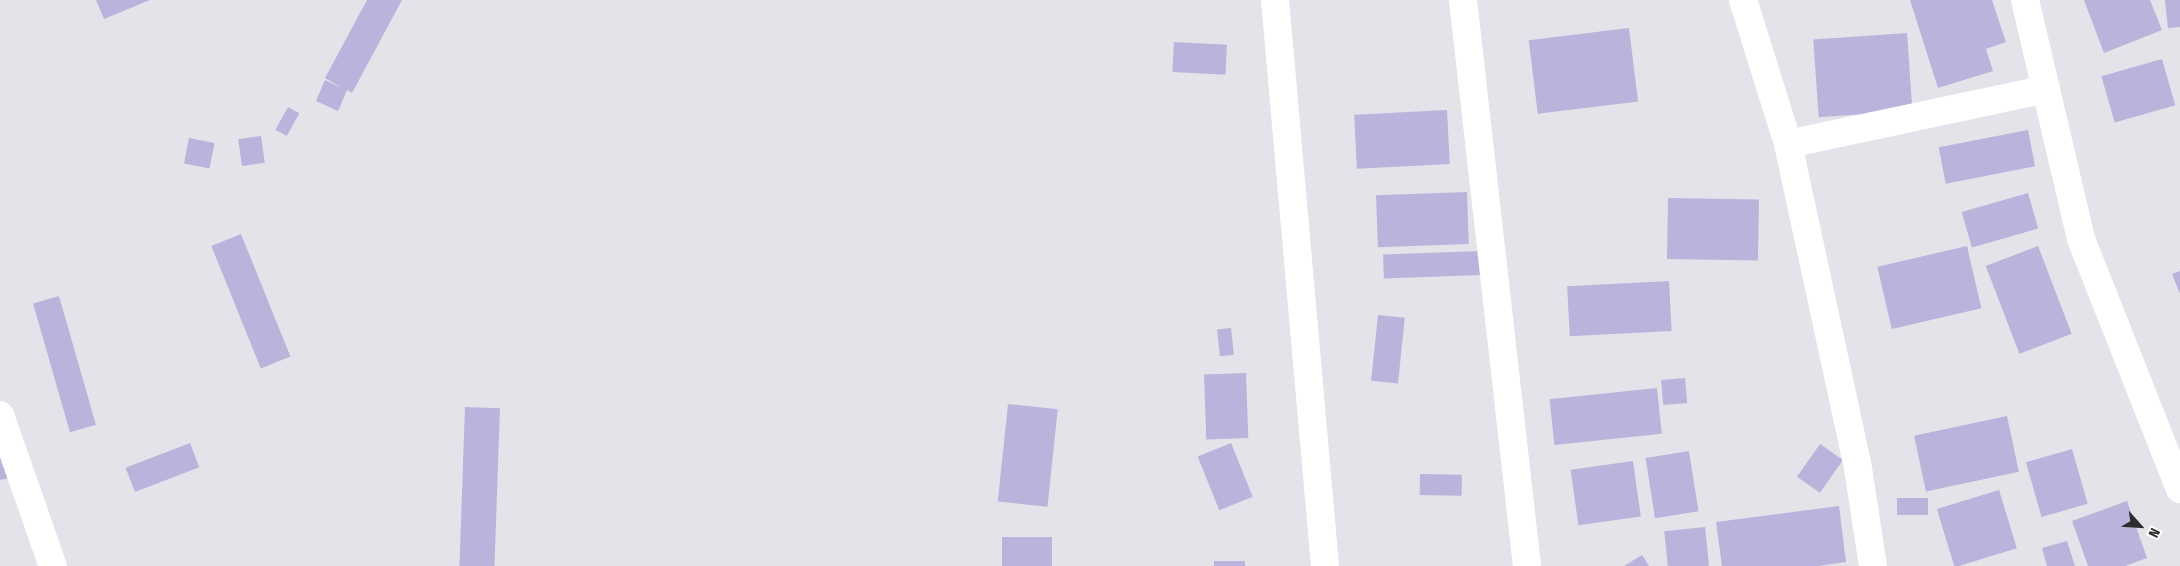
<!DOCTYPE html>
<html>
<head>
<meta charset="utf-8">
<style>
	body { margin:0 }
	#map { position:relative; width:2180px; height:566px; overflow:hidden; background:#e4e3ea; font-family:"Fira Sans Condensed",sans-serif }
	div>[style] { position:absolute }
	.building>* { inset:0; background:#bab3db; transform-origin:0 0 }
	.minor>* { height:28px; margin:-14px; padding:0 14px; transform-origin:14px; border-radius:14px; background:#fff }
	span { translate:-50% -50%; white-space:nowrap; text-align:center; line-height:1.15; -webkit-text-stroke:4px #fff; paint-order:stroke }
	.north { position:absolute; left:2115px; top:501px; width:50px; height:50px; -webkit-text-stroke:4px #fff; paint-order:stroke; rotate:116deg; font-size:14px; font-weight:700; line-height:20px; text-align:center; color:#2d2d2f }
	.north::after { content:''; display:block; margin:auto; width:18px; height:22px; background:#2d2d2f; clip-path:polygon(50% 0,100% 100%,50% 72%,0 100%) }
</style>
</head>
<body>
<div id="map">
	<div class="building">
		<div style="clip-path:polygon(96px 0,150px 0,104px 19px)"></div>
		<div style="clip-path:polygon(367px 0,402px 0,352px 93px,347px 90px,338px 111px,316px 101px,325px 80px,342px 88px,325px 78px)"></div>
		<div style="clip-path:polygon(1910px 0,1992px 0,2006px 42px,1986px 49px,1993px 71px,1938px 88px)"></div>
		<div style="clip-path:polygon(2084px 0,2150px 0,2162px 30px,2104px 53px)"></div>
		<div style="clip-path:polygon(2165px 0,2180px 0,2180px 27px,2168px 28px)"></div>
		<div style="left:1629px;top:28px;width:74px;height:101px;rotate:83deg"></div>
		<div style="left:1907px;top:33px;width:78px;height:94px;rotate:86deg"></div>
		<div style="left:1174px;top:42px;width:53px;height:30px;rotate:3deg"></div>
		<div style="left:2162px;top:59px;width:48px;height:63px;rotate:74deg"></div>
		<div style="left:288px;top:107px;width:13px;height:26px;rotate:29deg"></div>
		<div style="left:1447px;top:110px;width:54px;height:93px;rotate:87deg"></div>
		<div style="left:2028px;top:130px;width:37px;height:91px;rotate:79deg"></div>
		<div style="left:261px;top:136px;width:27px;height:23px;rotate:82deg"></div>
		<div style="left:189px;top:138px;width:26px;height:26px;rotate:11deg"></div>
		<div style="left:1467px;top:192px;width:52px;height:91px;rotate:88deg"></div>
		<div style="left:2028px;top:193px;width:37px;height:69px;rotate:74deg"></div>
		<div style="left:1668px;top:198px;width:91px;height:61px;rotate:1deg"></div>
		<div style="left:241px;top:234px;width:132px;height:32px;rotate:68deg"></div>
		<div style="left:1967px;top:246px;width:64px;height:92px;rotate:77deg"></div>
		<div style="left:2038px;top:246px;width:94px;height:56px;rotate:69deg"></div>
		<div style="left:1481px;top:251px;width:24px;height:98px;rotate:88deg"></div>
		<div style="clip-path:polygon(2180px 271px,2180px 294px,2172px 274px)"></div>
		<div style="left:1669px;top:281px;width:50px;height:102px;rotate:87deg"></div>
		<div style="left:59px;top:296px;width:134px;height:27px;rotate:74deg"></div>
		<div style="left:1378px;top:315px;width:27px;height:66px;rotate:6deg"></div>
		<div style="left:1231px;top:328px;width:27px;height:14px;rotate:84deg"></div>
		<div style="left:1246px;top:373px;width:65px;height:42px;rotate:88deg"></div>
		<div style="left:1685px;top:378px;width:25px;height:24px;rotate:85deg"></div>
		<div style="left:1657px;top:388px;width:46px;height:108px;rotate:84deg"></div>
		<div style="left:1008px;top:404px;width:50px;height:98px;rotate:6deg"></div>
		<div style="left:465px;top:407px;width:35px;height:159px;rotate:2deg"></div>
		<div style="left:2007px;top:416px;width:57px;height:95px;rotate:78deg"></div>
		<div style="clip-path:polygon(0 432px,10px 478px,0 480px)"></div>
		<div style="left:190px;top:443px;width:26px;height:69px;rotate:69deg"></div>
		<div style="left:1231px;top:443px;width:58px;height:36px;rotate:68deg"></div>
		<div style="left:1820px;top:444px;width:28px;height:40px;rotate:35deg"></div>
		<div style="left:2072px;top:449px;width:57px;height:48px;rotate:74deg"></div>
		<div style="left:1689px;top:451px;width:61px;height:44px;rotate:81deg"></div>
		<div style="left:1633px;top:461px;width:56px;height:63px;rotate:82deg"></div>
		<div style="left:1420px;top:474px;width:42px;height:21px;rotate:1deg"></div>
		<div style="left:1999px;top:490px;width:61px;height:65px;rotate:73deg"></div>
		<div style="left:1897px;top:498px;width:31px;height:17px"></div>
		<div style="clip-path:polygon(2127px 501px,2147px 558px,2125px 566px,2088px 566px,2072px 521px)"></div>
		<div style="clip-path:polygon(1839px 506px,1846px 562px,1818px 566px,1722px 566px,1716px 522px)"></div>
		<div style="left:1705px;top:527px;width:39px;height:41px;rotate:84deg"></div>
		<div style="left:1002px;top:537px;width:50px;height:29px"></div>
		<div style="clip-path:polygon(2067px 541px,2075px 566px,2047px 566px,2042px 548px)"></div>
		<div style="clip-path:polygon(1642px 555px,1649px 566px,1624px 566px)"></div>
		<div style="left:1214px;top:561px;width:31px;height:5px"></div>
	</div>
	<div class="minor">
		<div style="left:1275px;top:0;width:568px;rotate:84.95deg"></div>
		<div style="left:1463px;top:0;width:570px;rotate:83.55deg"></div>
		<div style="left:1743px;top:0;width:151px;rotate:72.6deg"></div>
		<div style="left:1788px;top:144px;width:331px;rotate:77.8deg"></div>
		<div style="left:1858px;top:468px;width:99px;rotate:81.3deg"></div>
		<div style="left:2025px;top:0;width:245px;rotate:76.8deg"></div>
		<div style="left:2081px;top:239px;width:269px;rotate:68.4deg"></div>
		<div style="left:1788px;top:144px;width:264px;rotate:-12deg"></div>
		<div style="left:0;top:415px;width:160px;rotate:70.7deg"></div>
	</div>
	<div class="north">N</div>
</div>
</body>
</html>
